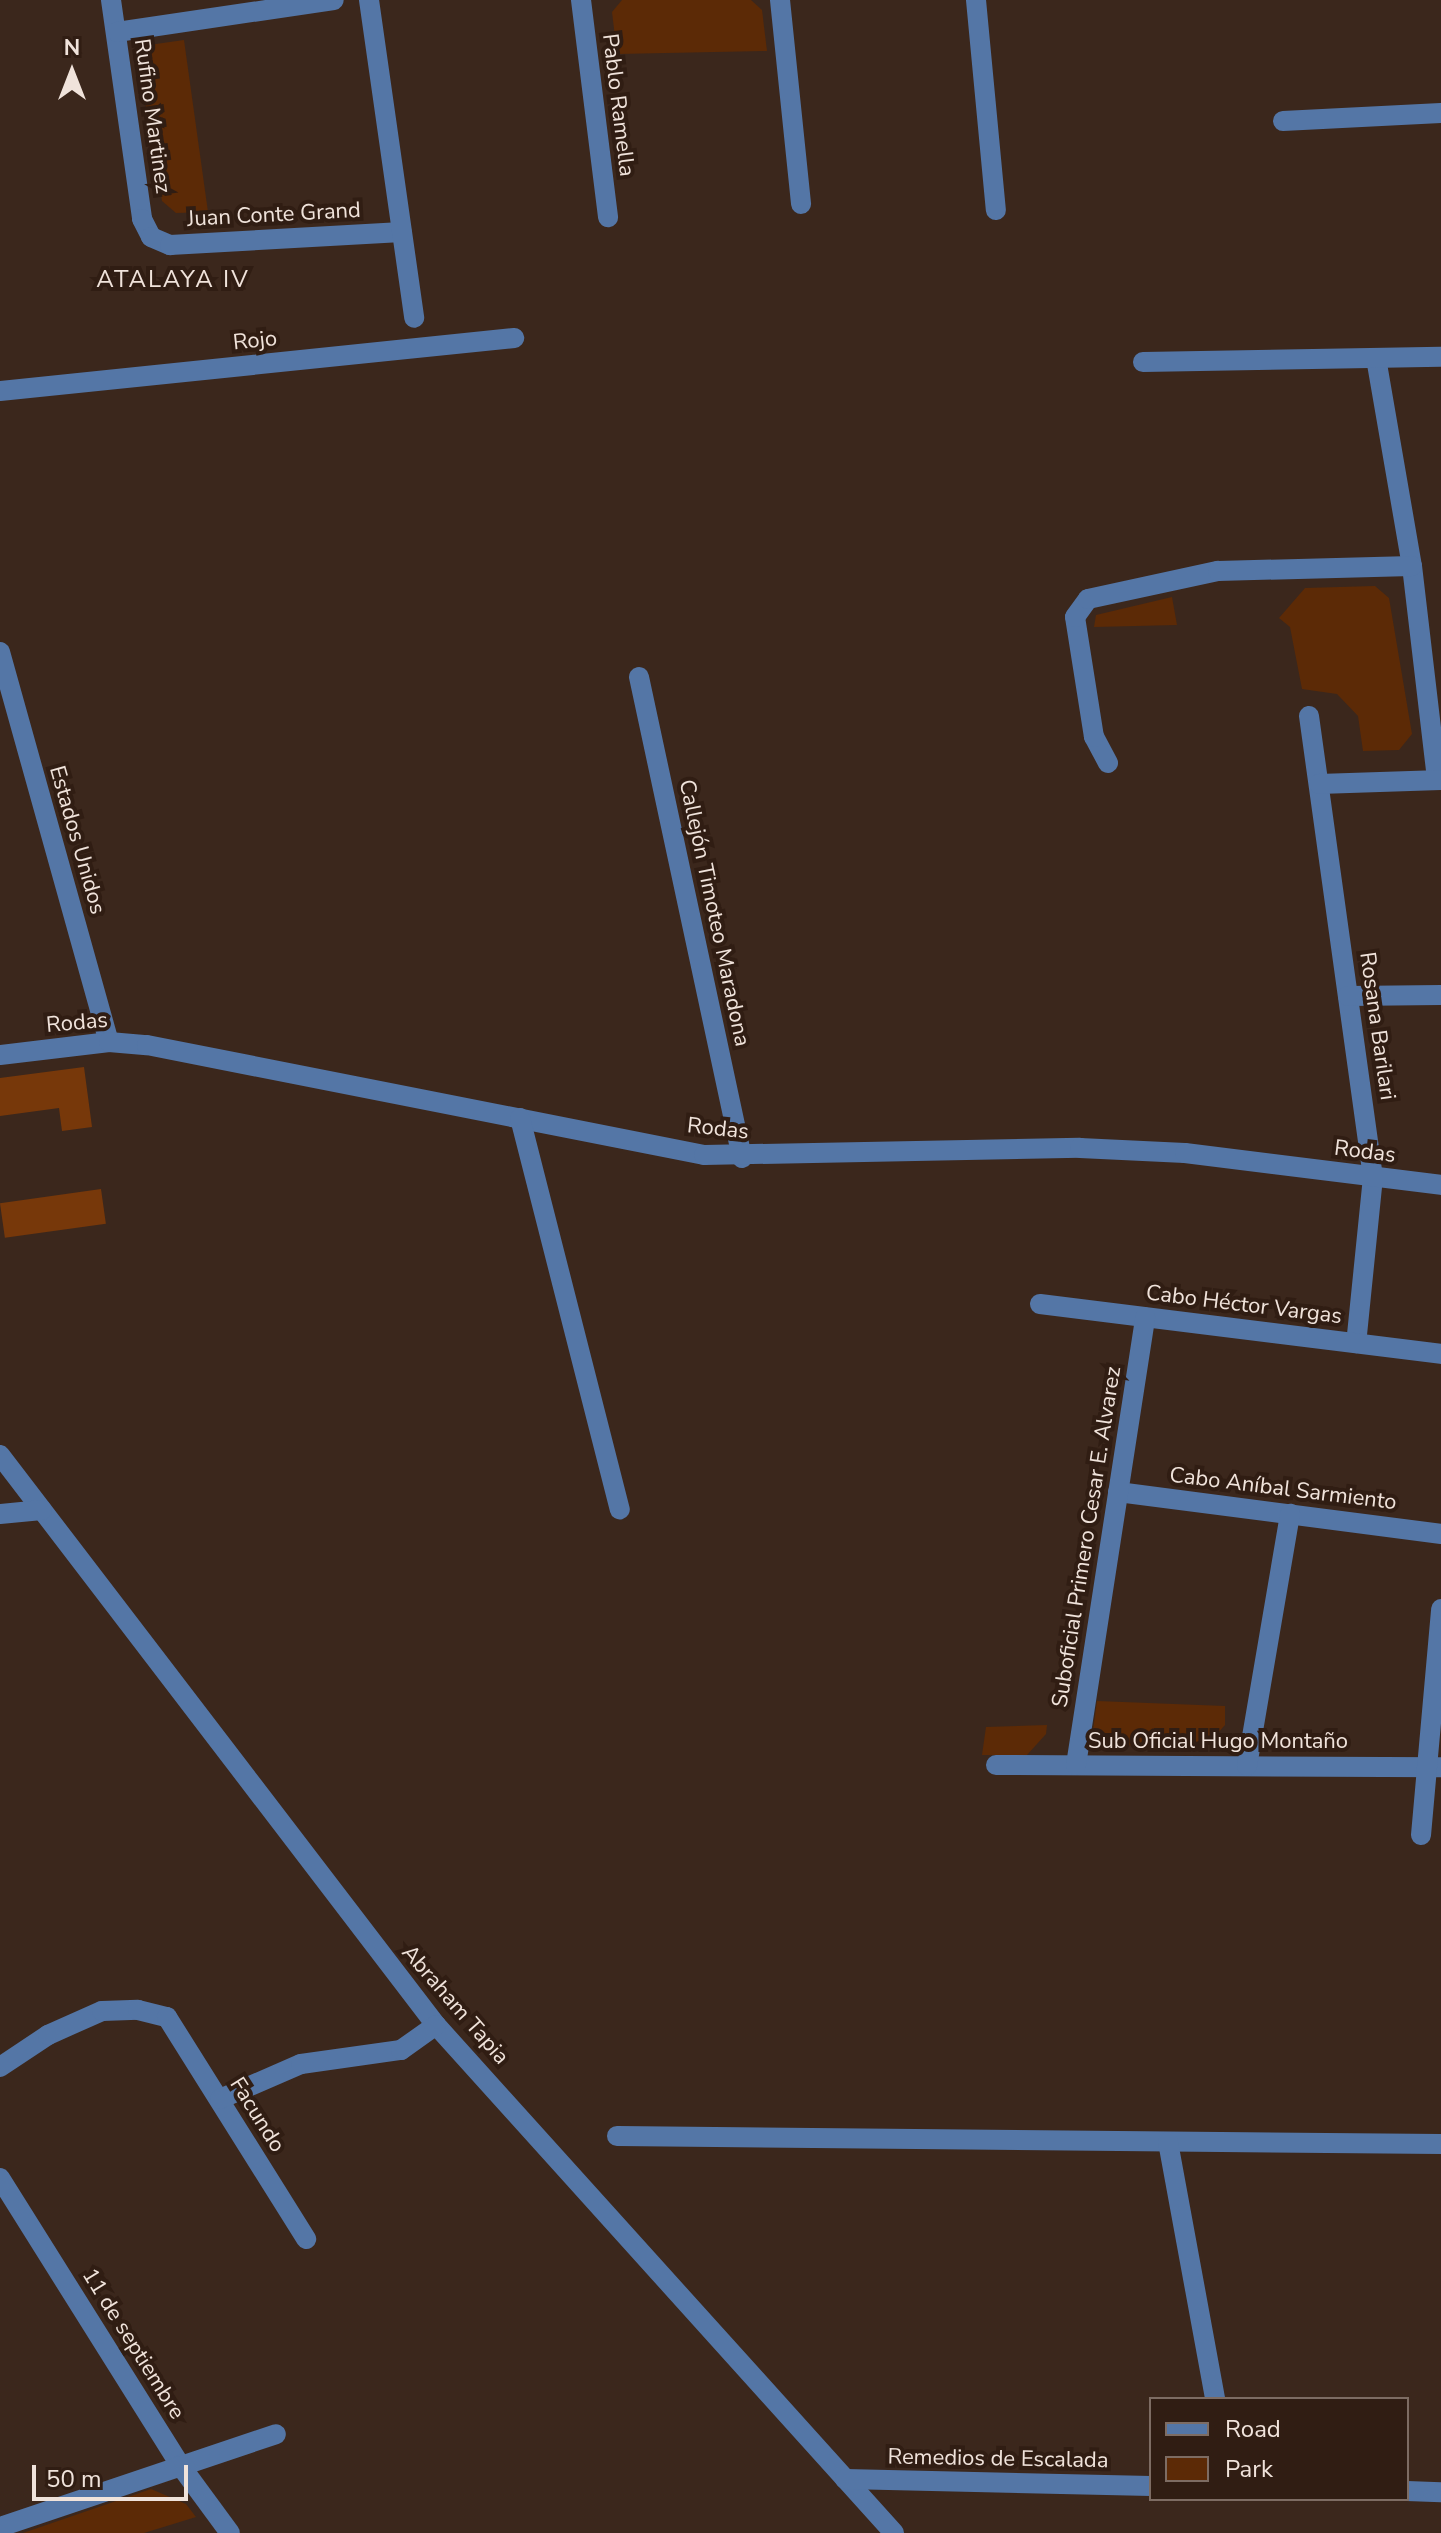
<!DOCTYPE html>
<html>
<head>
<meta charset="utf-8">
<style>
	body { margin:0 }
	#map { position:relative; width:1441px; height:2533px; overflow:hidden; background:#3b271c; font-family:"Nunito Sans",sans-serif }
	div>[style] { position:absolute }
	.green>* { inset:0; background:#5c2a06 }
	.building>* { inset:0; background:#77380a; transform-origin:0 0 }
	.minor>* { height:20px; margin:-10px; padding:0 10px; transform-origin:10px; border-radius:10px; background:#5476a6 }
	span { translate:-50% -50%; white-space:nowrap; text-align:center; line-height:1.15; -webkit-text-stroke:8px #301d13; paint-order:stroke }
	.street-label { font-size:22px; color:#f0e3db }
	.neighbourhood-label { font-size:24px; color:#f0e3db; letter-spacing:2px }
	.legend { position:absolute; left:1149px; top:2397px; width:260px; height:104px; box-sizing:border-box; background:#301d13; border:2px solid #7d6c63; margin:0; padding:10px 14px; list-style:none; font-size:24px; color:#f0e3db }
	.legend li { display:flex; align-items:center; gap:16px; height:40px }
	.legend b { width:40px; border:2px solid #7d6c63 }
	.north { position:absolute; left:32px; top:32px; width:80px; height:80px; -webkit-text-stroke:6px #301d13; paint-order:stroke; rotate:0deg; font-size:22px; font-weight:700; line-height:32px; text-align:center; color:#f0e3db }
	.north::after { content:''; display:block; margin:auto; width:28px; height:36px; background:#f0e3db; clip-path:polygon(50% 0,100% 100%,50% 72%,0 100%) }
	.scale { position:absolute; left:32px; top:2465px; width:156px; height:36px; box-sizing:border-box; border:4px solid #f0e3db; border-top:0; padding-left:10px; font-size:24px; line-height:28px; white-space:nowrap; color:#f0e3db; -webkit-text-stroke:6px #301d13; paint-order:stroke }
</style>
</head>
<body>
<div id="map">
	<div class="green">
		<div style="clip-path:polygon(622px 0,751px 0,762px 10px,767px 51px,617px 54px,612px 12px)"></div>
		<div style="clip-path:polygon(184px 40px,208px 212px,176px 213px,162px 201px,138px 60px,149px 45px)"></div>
		<div style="clip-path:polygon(1375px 586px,1389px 598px,1412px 734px,1399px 750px,1363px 751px,1358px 716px,1337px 694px,1302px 689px,1290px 627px,1279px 618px,1305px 588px)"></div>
		<div style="clip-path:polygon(1172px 597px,1177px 625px,1094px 627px,1096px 615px)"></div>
		<div style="clip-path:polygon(1097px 1701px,1225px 1706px,1225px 1725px,1209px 1743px,1103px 1746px,1092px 1738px)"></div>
		<div style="clip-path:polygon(1047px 1725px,1046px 1734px,1027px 1755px,982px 1755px,986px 1727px)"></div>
		<div style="clip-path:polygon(151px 2489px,186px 2504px,196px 2517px,144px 2533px,23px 2533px)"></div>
	</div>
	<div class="building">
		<div style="clip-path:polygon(84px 1067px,92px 1127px,62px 1131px,59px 1108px,0 1116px,0 1078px)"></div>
		<div style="left:101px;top:1189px;width:35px;height:102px;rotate:82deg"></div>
	</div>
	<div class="minor">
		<div style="left:111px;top:0;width:221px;rotate:81.9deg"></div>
		<div style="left:142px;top:219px;width:20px;rotate:63deg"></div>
		<div style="left:151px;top:237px;width:21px;rotate:23deg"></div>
		<div style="left:170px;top:245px;width:232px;rotate:-3.2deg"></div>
		<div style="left:369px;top:0;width:321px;rotate:81.9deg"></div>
		<div style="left:581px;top:0;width:219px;rotate:82.9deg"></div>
		<div style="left:780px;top:0;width:205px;rotate:84.1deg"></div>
		<div style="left:976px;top:0;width:211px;rotate:84.6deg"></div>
		<div style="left:117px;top:32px;width:219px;rotate:-8.4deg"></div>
		<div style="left:1283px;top:121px;width:158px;rotate:-2.9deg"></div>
		<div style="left:1376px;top:358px;width:211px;rotate:80.2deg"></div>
		<div style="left:1412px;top:566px;width:215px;rotate:83.3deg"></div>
		<div style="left:1143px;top:362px;width:298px;rotate:-1deg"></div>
		<div style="left:0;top:391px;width:517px;rotate:-5.89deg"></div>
		<div style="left:0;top:652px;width:405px;rotate:74.4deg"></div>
		<div style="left:639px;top:677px;width:492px;rotate:77.9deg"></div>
		<div style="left:1309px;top:716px;width:465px;rotate:82.1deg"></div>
		<div style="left:1373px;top:1177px;width:167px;rotate:95.8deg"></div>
		<div style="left:1108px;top:763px;width:30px;rotate:-118deg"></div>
		<div style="left:1094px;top:737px;width:121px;rotate:-99deg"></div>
		<div style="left:1075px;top:617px;width:22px;rotate:-54deg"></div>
		<div style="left:1088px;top:599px;width:133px;rotate:-12.2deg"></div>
		<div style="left:1218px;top:571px;width:194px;rotate:-1.5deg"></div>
		<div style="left:1319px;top:784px;width:122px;rotate:-1.9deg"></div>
		<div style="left:1348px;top:996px;width:93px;rotate:-0.6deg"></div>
		<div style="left:0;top:1055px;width:110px;rotate:-6.8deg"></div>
		<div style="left:109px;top:1042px;width:38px;rotate:5deg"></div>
		<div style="left:147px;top:1045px;width:568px;rotate:11.17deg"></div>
		<div style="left:704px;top:1155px;width:376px;rotate:-1.1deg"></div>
		<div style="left:1080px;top:1148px;width:105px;rotate:2.7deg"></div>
		<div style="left:1185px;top:1153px;width:258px;rotate:7.1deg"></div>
		<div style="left:520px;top:1118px;width:404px;rotate:75.7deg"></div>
		<div style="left:1040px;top:1304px;width:404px;rotate:7.1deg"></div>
		<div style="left:0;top:1455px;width:718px;rotate:52.59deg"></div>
		<div style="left:436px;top:2025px;width:684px;rotate:47.96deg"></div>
		<div style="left:1118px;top:1492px;width:326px;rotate:7.4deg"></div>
		<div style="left:0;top:1514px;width:42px;rotate:-5.4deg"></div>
		<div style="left:996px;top:1765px;width:445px;rotate:0.3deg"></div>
		<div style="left:1076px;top:1765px;width:453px;rotate:-81.2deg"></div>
		<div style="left:1247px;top:1766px;width:256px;rotate:-80.3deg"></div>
		<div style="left:1421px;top:1835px;width:227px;rotate:-84.9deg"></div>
		<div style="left:0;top:2067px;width:58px;rotate:-33.7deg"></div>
		<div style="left:48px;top:2035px;width:59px;rotate:-24deg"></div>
		<div style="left:102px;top:2011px;width:36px;rotate:-2deg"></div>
		<div style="left:138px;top:2010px;width:30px;rotate:14deg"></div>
		<div style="left:167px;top:2017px;width:262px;rotate:57.9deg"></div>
		<div style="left:220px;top:2099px;width:88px;rotate:-23.4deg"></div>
		<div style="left:301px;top:2064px;width:101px;rotate:-8deg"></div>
		<div style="left:401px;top:2050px;width:43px;rotate:-35.5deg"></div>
		<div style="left:617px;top:2136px;width:824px;rotate:0.56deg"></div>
		<div style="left:1168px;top:2142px;width:261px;rotate:79.6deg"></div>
		<div style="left:0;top:2178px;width:339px;rotate:57.9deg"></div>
		<div style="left:180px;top:2465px;width:84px;rotate:53.7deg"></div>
		<div style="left:845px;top:2479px;width:306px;rotate:1.3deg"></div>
		<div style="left:1407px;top:2491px;width:34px;rotate:2deg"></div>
		<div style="left:0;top:2527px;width:291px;rotate:-18.6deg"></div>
	</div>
	<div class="street-label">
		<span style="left:618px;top:105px;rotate:83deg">Pablo Ramella</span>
		<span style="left:152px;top:116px;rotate:82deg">Rufino Martinez</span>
		<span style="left:274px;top:215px;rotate:-3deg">Juan Conte Grand</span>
		<span style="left:255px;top:341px;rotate:-6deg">Rojo</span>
		<span style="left:77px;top:840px;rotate:74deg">Estados Unidos</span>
		<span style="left:714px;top:913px;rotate:78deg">Callejón Timoteo Maradona</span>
		<span style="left:77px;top:1023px;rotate:-5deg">Rodas</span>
		<span style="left:1377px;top:1026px;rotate:82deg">Rosana Barilari</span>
		<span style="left:718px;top:1129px;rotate:6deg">Rodas</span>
		<span style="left:1365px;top:1152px;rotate:7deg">Rodas</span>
		<span style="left:1244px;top:1305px;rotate:7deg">Cabo Héctor Vargas</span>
		<span style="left:1283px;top:1489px;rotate:7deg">Cabo Aníbal Sarmiento</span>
		<span style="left:1087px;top:1537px;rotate:-81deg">Suboficial Primero Cesar E. Alvarez</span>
		<span style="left:1218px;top:1742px">Sub Oficial Hugo Montaño</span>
		<span style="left:455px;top:2005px;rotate:49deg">Abraham Tapia</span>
		<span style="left:257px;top:2115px;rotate:58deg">Facundo</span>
		<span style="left:133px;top:2344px;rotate:58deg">11 de septiembre</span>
		<span style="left:998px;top:2459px;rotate:1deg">Remedios de Escalada</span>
	</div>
	<div class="neighbourhood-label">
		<span style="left:173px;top:280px">ATALAYA IV</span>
	</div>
	<ul class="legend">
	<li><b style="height:10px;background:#5476a6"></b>Road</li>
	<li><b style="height:22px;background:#5c2a06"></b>Park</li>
	</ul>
	<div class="north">N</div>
	<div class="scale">50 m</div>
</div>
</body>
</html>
